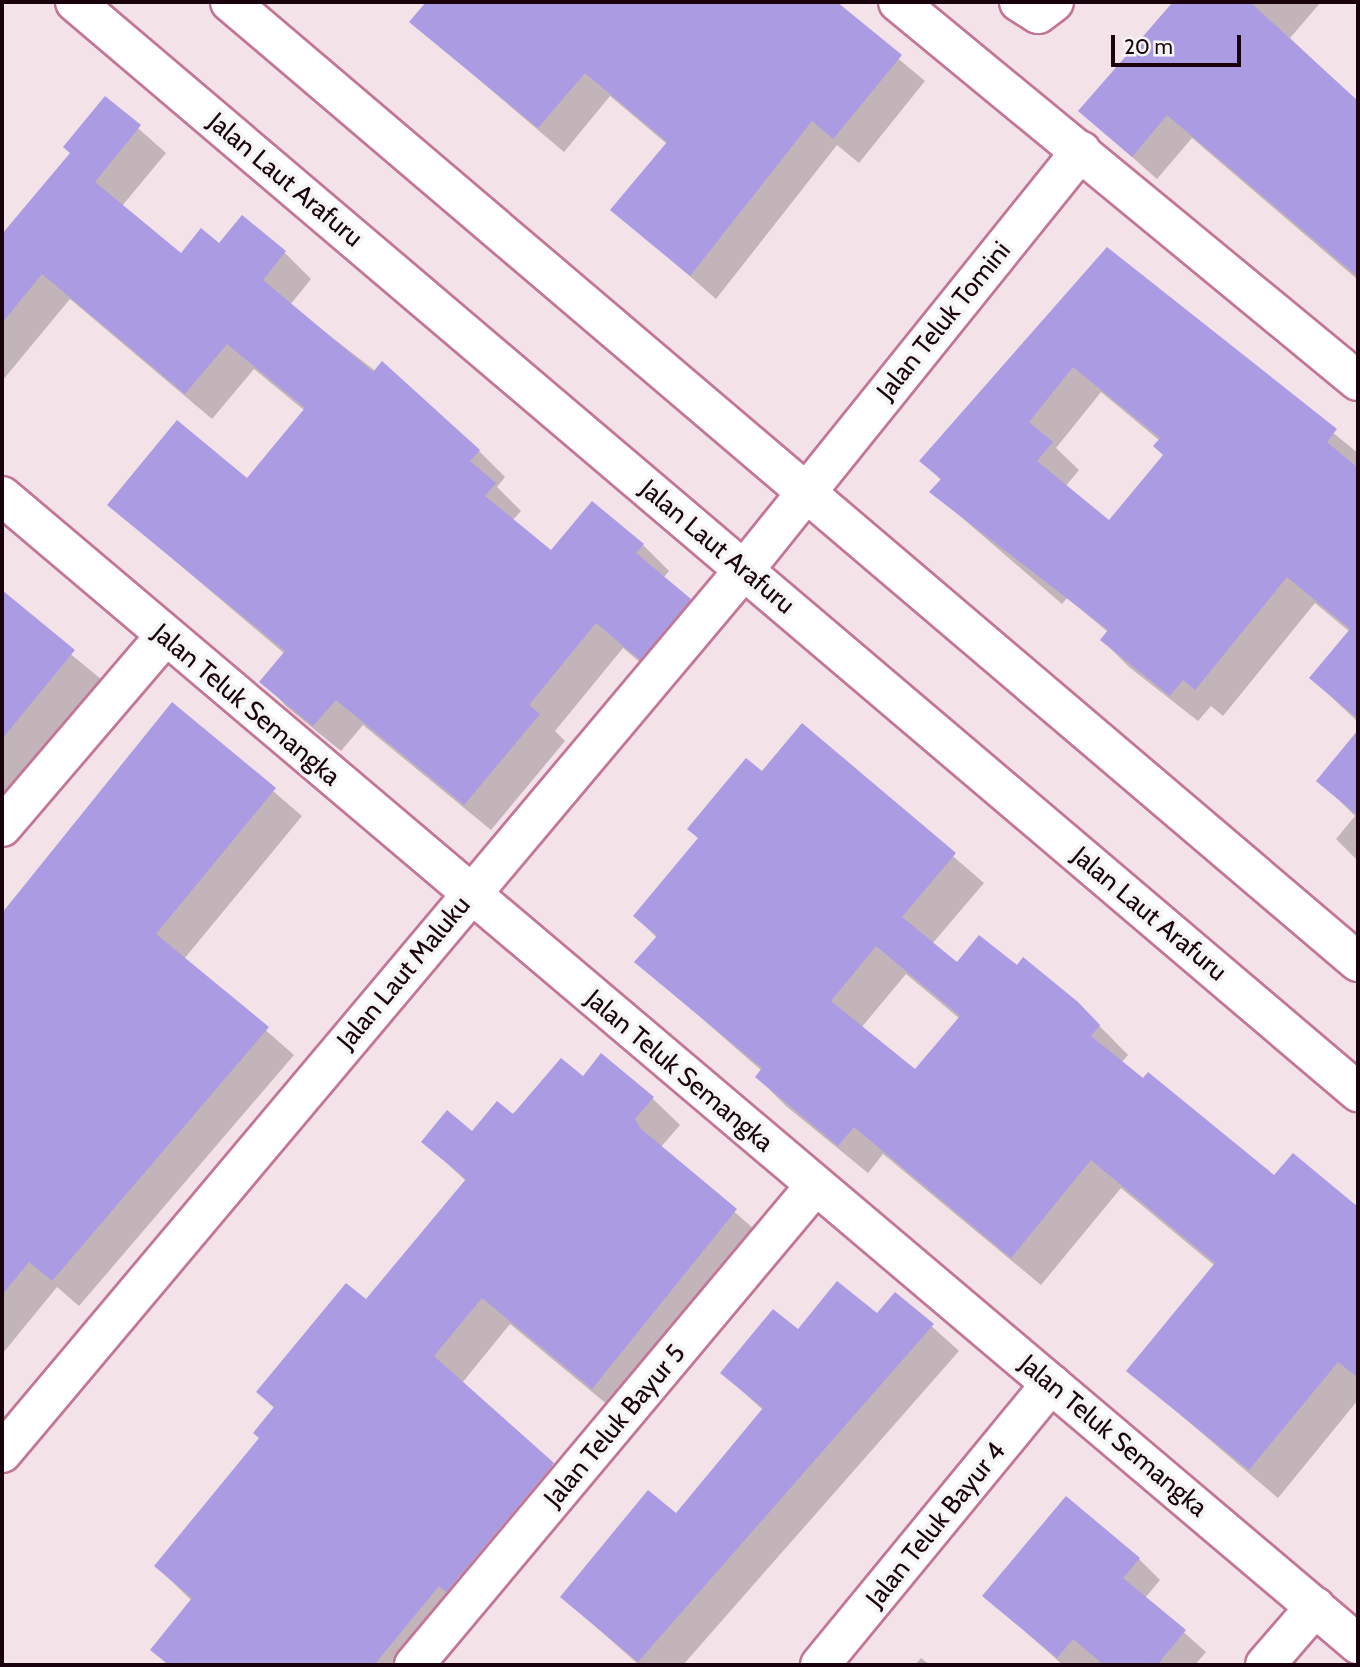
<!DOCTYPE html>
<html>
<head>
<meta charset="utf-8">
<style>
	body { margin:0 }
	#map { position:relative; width:1360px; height:1667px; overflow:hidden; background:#f4e2e9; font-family:Cabin,sans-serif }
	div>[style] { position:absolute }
	.shadow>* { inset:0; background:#0003 }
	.building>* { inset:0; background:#aa9be3 }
	.roads { filter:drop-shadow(2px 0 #c37697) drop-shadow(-2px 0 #c37697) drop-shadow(0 2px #c37697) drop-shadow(0 -2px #c37697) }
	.minor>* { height:38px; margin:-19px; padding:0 19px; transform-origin:19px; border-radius:19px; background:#fff }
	span { translate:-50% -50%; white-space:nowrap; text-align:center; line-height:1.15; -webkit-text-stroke:7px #f5f5f5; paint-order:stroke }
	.street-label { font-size:26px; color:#1a020d }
	.frame { position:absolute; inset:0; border:4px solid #1a020d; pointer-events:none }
	.scale { position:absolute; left:1111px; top:35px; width:130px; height:32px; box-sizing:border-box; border:4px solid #1a020d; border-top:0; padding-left:9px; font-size:21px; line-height:24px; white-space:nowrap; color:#1a020d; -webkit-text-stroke:5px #f5f5f5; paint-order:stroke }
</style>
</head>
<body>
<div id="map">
	<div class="shadow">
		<div style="clip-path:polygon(428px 2px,830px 2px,925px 81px,859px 163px,837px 145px,716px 299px,613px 209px,667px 144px,610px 96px,564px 152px,411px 22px)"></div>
		<div style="clip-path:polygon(1173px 2px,1321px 2px,1290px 38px,1358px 103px,1358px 280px,1192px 138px,1157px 179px,1080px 111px)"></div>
		<div style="clip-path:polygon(105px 99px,166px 153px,122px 206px,181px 255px,219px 246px,285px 253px,311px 279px,290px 305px,479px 451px,505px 477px,497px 487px,521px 511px,512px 521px,551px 553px,643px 545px,669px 571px,663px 578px,716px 626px,667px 685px,623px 648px,555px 731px,565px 741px,491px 830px,363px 725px,341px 751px,288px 708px,262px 681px,285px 654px,109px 505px,247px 480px,305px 411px,254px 369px,212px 419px,70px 299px,2px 381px,2px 237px,72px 153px)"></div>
		<div style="clip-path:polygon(evenodd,1107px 250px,1358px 453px,1358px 722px,1311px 678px,1350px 632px,1315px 603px,1223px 716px,1211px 706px,1198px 721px,1129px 667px,1102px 640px,1108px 632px,1067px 598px,1062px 604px,932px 492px,942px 481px,921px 460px,1107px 250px,1101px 392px,1160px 441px,1165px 455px,1109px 523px,1065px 487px,1079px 470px,1056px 448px,1101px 392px)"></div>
		<div style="clip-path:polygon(2px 598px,101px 679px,10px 789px,2px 815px)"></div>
		<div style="clip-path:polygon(172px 704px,302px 816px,184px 959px,294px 1055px,79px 1306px,57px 1287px,3px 1353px,2px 915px)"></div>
		<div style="clip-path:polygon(evenodd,802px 726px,984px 883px,932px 944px,957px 965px,1017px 968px,1077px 1003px,1128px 1055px,1121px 1063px,1275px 1177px,1293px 1155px,1358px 1208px,1358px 1400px,1278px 1498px,1129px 1371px,1215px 1266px,1121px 1188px,1041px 1285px,883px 1154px,868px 1173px,786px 1106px,757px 1077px,762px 1071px,637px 962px,657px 938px,635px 916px,802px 726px,906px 974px,960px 1019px,915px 1072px,861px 1028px,906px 974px)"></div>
		<div style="clip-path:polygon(1358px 733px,1358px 861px,1336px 839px,1355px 816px,1319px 780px)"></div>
		<div style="clip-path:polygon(583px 1078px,652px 1098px,680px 1125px,661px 1147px,763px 1237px,620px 1415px,510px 1324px,462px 1383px,580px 1491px,426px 1665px,168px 1665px,153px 1650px,192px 1601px,156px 1566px,261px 1439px,275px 1409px,258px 1392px,366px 1302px,466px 1181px,424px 1142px,472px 1134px)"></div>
		<div style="clip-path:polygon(896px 1294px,959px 1351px,683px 1665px,639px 1665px,562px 1597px,676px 1516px,763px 1410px,722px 1373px,877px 1316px)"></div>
		<div style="clip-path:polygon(1139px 1559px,1160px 1580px,1145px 1598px,1206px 1652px,1195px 1665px,1063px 1665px,985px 1596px)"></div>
		<div style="clip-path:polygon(921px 1658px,930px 1665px,915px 1665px)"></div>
	</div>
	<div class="building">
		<div style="clip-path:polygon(426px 2px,837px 2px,902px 55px,833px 139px,812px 121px,690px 276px,610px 210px,667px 142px,585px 73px,538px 128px,409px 22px)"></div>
		<div style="clip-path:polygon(1173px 2px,1250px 2px,1358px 101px,1358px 277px,1167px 115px,1132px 157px,1078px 111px)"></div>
		<div style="clip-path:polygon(105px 96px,141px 125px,95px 182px,181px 253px,201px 228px,219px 243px,242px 215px,286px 251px,263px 280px,373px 372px,382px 361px,480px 450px,470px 461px,496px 483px,485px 496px,551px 550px,592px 501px,644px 544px,636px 553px,691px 599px,640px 660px,596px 623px,529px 705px,540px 714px,464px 805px,336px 700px,313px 726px,259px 682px,285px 651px,107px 505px,177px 420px,247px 478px,305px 408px,227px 344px,185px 394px,42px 274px,2px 323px,2px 234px,70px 153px,63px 147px)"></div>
		<div style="clip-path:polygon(evenodd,1107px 247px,1337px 429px,1327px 442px,1358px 468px,1358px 719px,1309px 678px,1350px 629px,1287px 577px,1195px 690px,1183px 680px,1170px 696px,1100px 640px,1108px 630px,929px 492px,941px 479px,919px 461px,1107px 247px,1073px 367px,1160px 438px,1153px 446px,1163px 455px,1109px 520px,1037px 461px,1053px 442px,1029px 422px,1073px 367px)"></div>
		<div style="clip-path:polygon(2px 590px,75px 650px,2px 739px)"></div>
		<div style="clip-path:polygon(172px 702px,276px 788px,156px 934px,269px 1027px,52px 1281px,29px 1262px,2px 1295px,2px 913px)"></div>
		<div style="clip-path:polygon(evenodd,802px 723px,956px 853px,902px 917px,957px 962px,979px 935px,1017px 965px,1023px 957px,1078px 1002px,1100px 1025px,1091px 1036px,1143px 1078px,1148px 1072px,1274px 1175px,1293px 1153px,1358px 1207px,1358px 1378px,1338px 1362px,1249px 1470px,1126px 1371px,1215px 1263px,1091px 1160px,1011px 1258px,854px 1127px,838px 1146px,755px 1077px,762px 1068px,634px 962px,657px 936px,633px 916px,698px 838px,687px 829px,746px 758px,762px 771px,802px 723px,876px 946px,960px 1016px,915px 1069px,831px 1001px,876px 946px)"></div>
		<div style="clip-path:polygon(1358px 730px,1358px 816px,1316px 781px)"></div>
		<div style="clip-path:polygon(601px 1053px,654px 1097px,635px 1119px,640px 1128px,737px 1209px,592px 1389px,482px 1298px,434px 1356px,554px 1463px,446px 1592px,439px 1586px,374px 1665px,169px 1665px,150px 1650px,192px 1598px,154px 1566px,259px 1438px,253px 1433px,274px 1407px,256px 1392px,346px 1283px,366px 1299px,466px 1179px,421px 1142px,447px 1110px,472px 1131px,497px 1101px,513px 1114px,561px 1058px,583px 1076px)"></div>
		<div style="clip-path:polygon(837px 1281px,877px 1313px,895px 1292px,934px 1324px,638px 1662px,560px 1597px,648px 1490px,676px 1513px,763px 1408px,720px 1373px,773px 1309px,798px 1329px)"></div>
		<div style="clip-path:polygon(1066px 1496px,1140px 1558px,1123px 1578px,1186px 1630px,1157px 1665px,1104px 1665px,1073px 1639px,1057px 1658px,982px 1596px)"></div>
	</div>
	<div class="roads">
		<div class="minor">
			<div style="left:75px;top:2px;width:1684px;rotate:40.35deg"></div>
			<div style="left:230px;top:2px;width:1481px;rotate:40.4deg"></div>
			<div style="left:898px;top:2px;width:596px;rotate:39.49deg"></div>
			<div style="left:1019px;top:2px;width:22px;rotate:32deg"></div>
			<div style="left:1038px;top:14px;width:20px;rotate:-37deg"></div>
			<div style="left:2px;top:496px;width:1777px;rotate:40.25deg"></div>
			<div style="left:2px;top:827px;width:250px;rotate:-49.5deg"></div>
			<div style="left:2px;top:1453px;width:1153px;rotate:-49.96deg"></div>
			<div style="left:744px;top:570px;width:538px;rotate:-51.19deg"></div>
			<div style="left:414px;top:1665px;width:625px;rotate:-50.07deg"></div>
			<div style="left:820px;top:1665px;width:364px;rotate:-50.6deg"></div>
			<div style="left:1265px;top:1665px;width:77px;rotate:-49.2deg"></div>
		</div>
	</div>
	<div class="street-label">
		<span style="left:285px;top:180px;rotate:40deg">Jalan Laut Arafuru</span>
		<span style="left:944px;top:321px;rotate:-51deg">Jalan Teluk Tomini</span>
		<span style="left:717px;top:547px;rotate:40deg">Jalan Laut Arafuru</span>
		<span style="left:246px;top:705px;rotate:40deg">Jalan Teluk Semangka</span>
		<span style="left:1149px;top:914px;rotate:40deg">Jalan Laut Arafuru</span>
		<span style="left:404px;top:973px;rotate:-50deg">Jalan Laut Maluku</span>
		<span style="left:679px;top:1071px;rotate:40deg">Jalan Teluk Semangka</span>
		<span style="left:615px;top:1426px;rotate:-50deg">Jalan Teluk Bayur 5</span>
		<span style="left:1113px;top:1436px;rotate:40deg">Jalan Teluk Semangka</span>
		<span style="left:936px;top:1525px;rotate:-51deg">Jalan Teluk Bayur 4</span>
	</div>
	<div class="frame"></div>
	<div class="scale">20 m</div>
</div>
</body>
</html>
